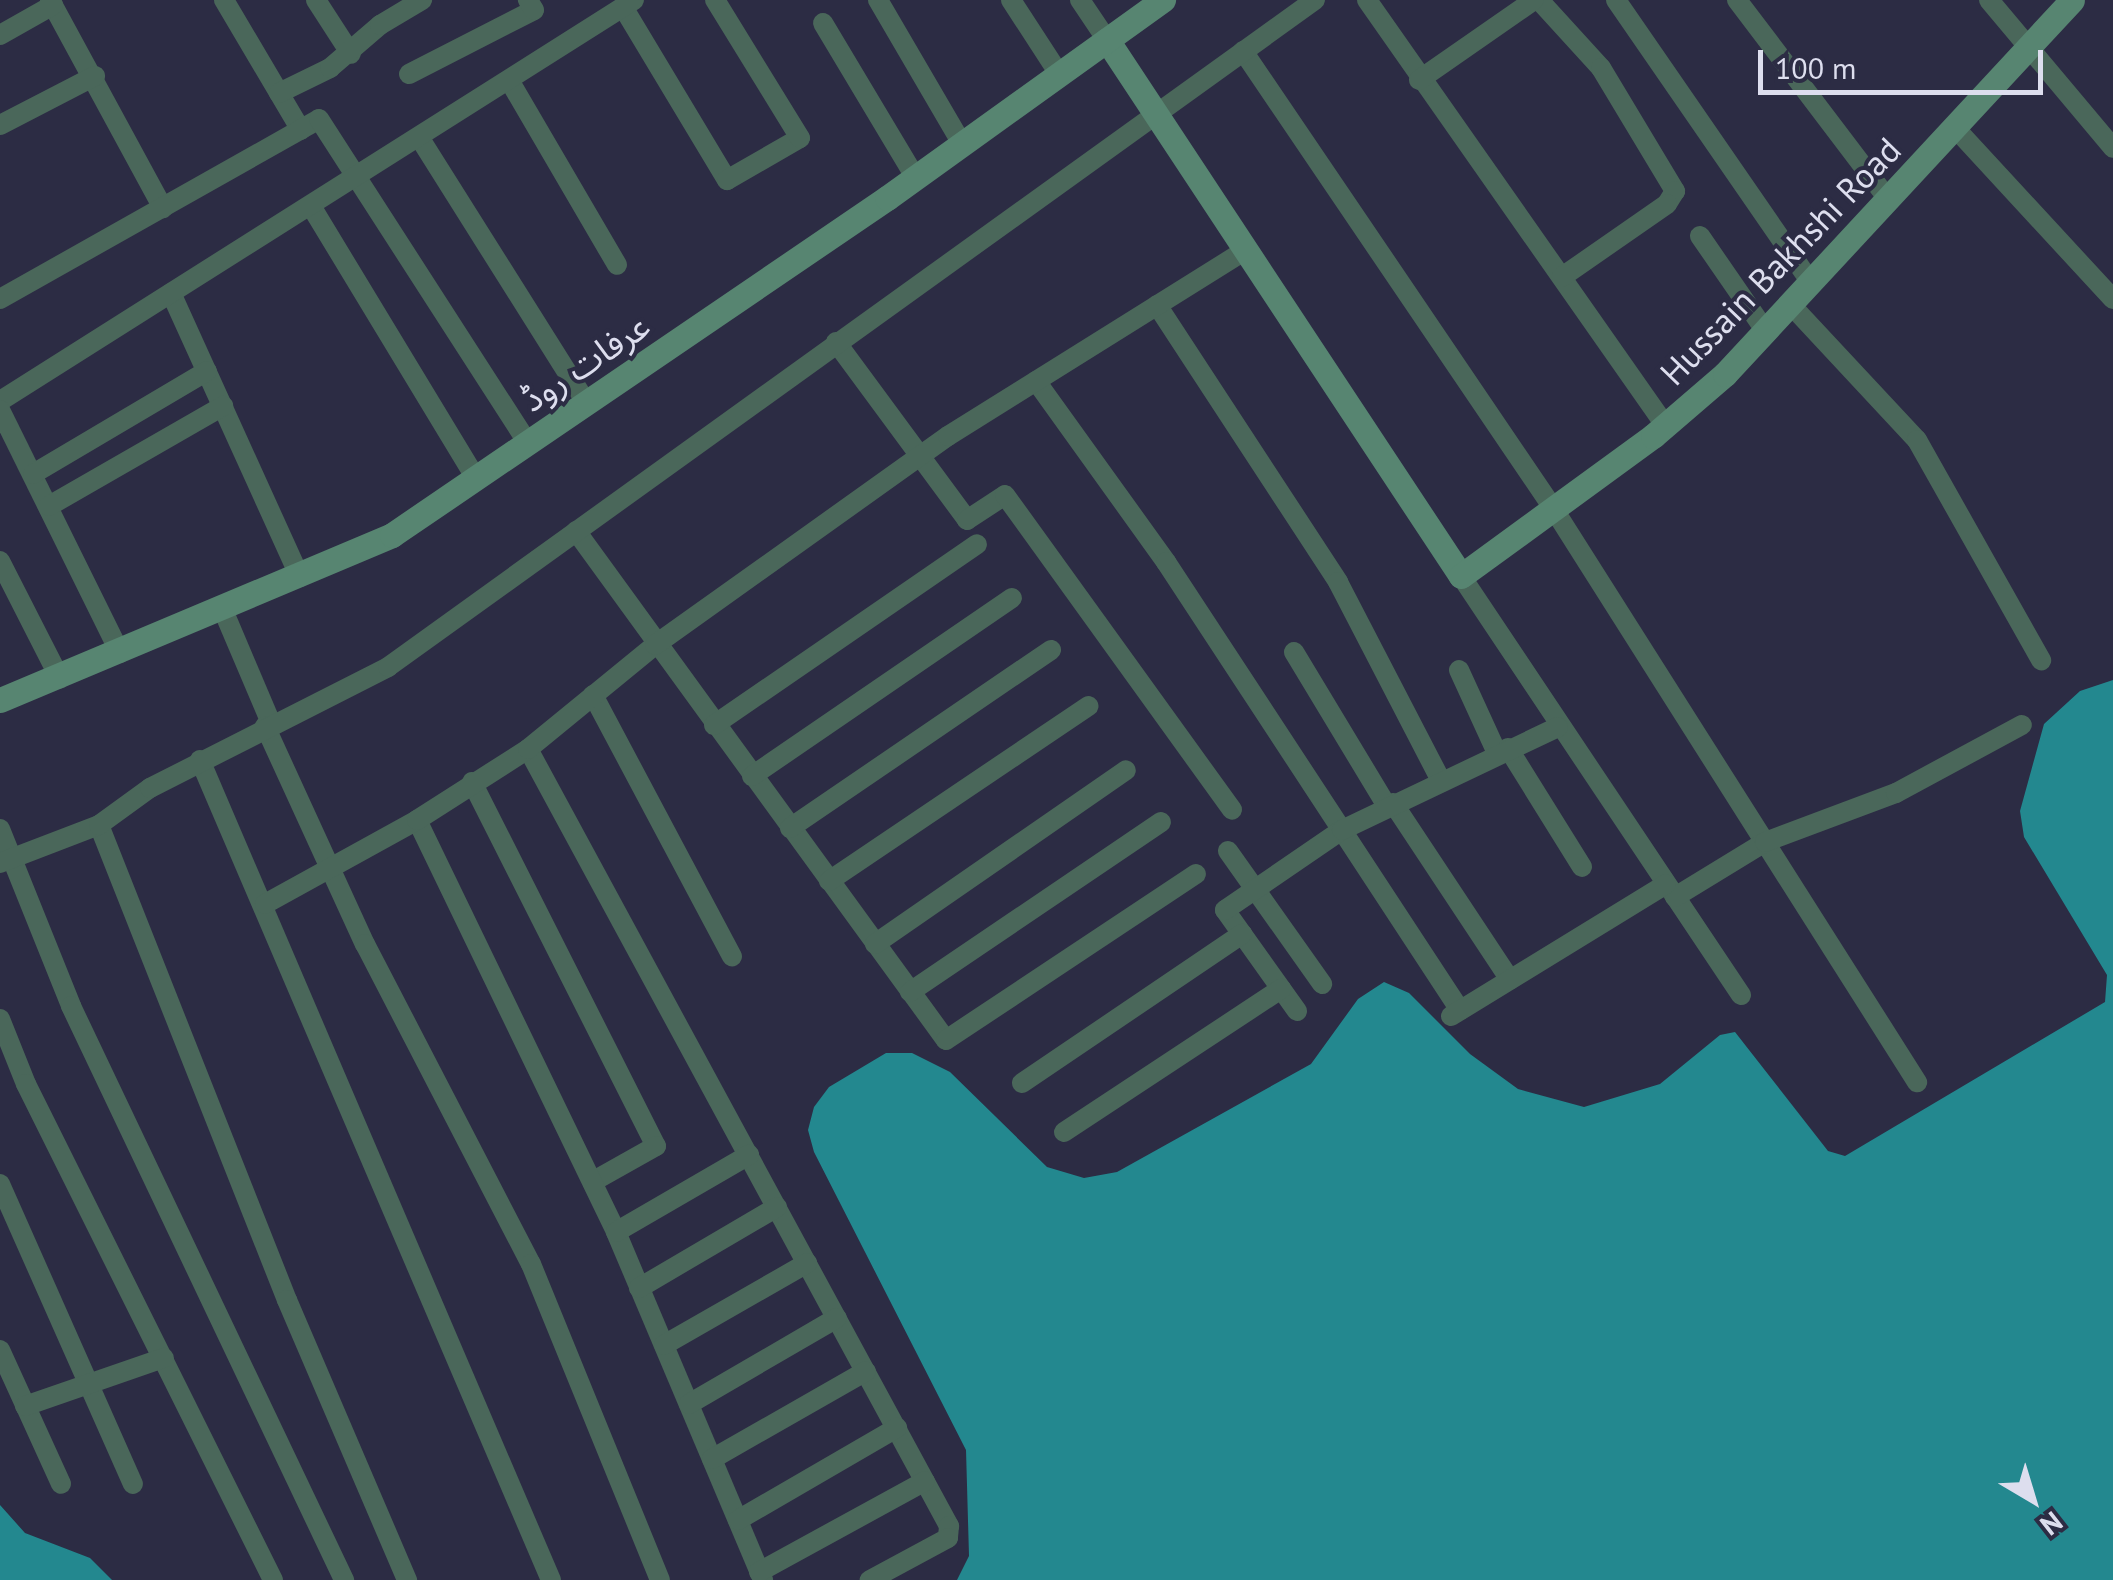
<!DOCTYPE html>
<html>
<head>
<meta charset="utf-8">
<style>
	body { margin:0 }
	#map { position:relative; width:2113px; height:1580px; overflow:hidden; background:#2c2c44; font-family:"PT Sans","Noto Sans Arabic",sans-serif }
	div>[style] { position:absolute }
	.water>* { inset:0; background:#23888f }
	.street>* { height:20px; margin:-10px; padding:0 10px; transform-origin:10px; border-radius:10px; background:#4a675a }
	.secondary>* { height:25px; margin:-12.5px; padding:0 12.5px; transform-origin:12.5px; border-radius:12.5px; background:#578571 }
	span { translate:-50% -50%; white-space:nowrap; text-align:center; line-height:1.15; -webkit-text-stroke:8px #2c2c44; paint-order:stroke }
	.street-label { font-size:35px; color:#dddeee }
	.north { position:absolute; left:1983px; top:1450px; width:100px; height:100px; -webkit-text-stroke:8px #2c2c44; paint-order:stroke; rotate:142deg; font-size:28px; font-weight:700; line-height:40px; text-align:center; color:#dddeee }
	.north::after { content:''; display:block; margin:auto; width:35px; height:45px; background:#dddeee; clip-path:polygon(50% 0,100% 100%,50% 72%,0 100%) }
	.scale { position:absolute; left:1758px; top:50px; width:285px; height:45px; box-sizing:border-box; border:5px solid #dddeee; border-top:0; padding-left:12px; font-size:30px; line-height:35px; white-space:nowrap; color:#dddeee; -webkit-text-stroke:8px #2c2c44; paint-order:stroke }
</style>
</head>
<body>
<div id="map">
	<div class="water">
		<div style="clip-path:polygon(2113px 680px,2113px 1580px,957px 1580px,969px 1556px,966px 1450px,814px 1152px,808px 1130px,814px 1107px,829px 1087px,886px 1053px,912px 1053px,950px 1072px,1047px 1167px,1084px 1178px,1117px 1172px,1311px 1064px,1358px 999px,1384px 982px,1409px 993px,1470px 1054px,1518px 1089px,1584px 1107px,1660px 1084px,1720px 1035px,1735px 1032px,1828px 1151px,1845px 1156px,2105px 1002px,2107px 975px,2024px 837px,2020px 811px,2044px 724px,2080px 691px)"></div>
		<div style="clip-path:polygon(0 1505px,25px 1533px,90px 1558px,112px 1580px,0 1580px)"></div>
	</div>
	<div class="street">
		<div style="left:50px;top:0;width:237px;rotate:61.5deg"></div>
		<div style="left:224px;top:0;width:151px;rotate:59.4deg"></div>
		<div style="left:316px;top:0;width:64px;rotate:57.1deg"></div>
		<div style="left:878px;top:0;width:167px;rotate:59.7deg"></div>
		<div style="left:1011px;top:0;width:88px;rotate:57deg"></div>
		<div style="left:1080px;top:0;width:48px;rotate:56deg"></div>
		<div style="left:1367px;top:0;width:519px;rotate:54.96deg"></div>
		<div style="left:1539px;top:0;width:92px;rotate:47.6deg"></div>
		<div style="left:1601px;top:68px;width:144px;rotate:59deg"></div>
		<div style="left:1675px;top:191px;width:15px;rotate:122deg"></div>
		<div style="left:1667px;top:204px;width:128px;rotate:145.2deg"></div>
		<div style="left:1616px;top:0;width:344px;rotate:55.4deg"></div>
		<div style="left:1737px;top:0;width:251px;rotate:52.8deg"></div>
		<div style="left:1989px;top:0;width:193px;rotate:50deg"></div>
		<div style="left:623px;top:7px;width:202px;rotate:59deg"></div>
		<div style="left:727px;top:180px;width:84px;rotate:-29.9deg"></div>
		<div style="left:800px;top:138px;width:162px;rotate:-121.6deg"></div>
		<div style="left:823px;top:23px;width:179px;rotate:59.1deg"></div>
		<div style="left:0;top:35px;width:61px;rotate:-29.5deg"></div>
		<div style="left:1243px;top:51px;width:552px;rotate:55.85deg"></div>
		<div style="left:1553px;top:508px;width:680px;rotate:57.62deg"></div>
		<div style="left:409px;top:74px;width:140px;rotate:-27.1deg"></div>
		<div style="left:534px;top:10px;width:12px;rotate:-121deg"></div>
		<div style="left:509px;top:80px;width:214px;rotate:59.7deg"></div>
		<div style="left:1419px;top:80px;width:140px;rotate:-34.8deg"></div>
		<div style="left:279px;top:93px;width:57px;rotate:-26.1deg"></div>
		<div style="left:330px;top:68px;width:66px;rotate:-40.7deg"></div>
		<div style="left:380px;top:25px;width:49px;rotate:-30.8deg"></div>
		<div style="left:0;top:125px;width:107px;rotate:-27.3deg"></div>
		<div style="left:1957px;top:130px;width:230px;rotate:47.3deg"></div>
		<div style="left:419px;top:137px;width:315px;rotate:57.8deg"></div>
		<div style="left:311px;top:206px;width:318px;rotate:58.8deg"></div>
		<div style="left:1700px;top:236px;width:118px;rotate:55.4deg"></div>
		<div style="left:171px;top:293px;width:312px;rotate:65.6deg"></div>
		<div style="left:0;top:299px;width:366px;rotate:-29.4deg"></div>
		<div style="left:319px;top:119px;width:386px;rotate:57.2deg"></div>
		<div style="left:1157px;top:305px;width:331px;rotate:56.8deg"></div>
		<div style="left:1338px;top:582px;width:224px;rotate:62.6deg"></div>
		<div style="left:1792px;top:306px;width:183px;rotate:47deg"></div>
		<div style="left:1917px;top:440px;width:253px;rotate:60.6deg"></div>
		<div style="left:836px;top:342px;width:221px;rotate:53.6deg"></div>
		<div style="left:967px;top:520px;width:45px;rotate:-33.3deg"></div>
		<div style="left:1005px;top:495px;width:388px;rotate:54.2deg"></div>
		<div style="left:1036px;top:381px;width:223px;rotate:54.3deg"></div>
		<div style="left:1166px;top:562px;width:536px;rotate:56.73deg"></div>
		<div style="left:0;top:401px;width:750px;rotate:-32.31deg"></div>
		<div style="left:0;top:410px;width:271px;rotate:63.7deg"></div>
		<div style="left:33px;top:474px;width:202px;rotate:-30.6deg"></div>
		<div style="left:49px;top:506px;width:201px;rotate:-29.9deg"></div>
		<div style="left:576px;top:531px;width:629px;rotate:53.99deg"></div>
		<div style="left:946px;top:1040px;width:300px;rotate:-33.6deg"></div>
		<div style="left:0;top:561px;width:132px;rotate:63deg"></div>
		<div style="left:1461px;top:576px;width:504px;rotate:56.25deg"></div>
		<div style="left:223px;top:610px;width:123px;rotate:67deg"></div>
		<div style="left:1294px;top:652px;width:180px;rotate:58.9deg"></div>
		<div style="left:1459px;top:670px;width:91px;rotate:65.4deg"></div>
		<div style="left:593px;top:695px;width:296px;rotate:62deg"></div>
		<div style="left:714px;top:725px;width:319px;rotate:-34.5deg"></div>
		<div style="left:265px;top:726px;width:240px;rotate:65.4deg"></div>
		<div style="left:365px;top:944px;width:360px;rotate:62.6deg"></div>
		<div style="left:531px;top:1264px;width:341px;rotate:67.8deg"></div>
		<div style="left:1508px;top:748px;width:140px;rotate:58.1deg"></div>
		<div style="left:528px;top:749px;width:884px;rotate:61.55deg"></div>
		<div style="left:949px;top:1526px;width:12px;rotate:95deg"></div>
		<div style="left:948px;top:1538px;width:89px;rotate:151.7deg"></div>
		<div style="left:200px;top:760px;width:892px;rotate:66.83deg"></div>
		<div style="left:752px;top:776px;width:315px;rotate:-34.4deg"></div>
		<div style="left:472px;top:782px;width:408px;rotate:63.2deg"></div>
		<div style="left:656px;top:1146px;width:73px;rotate:150.6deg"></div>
		<div style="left:1393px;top:803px;width:212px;rotate:56.5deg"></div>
		<div style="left:417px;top:820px;width:458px;rotate:64.2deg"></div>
		<div style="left:616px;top:1232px;width:378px;rotate:67.1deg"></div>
		<div style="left:99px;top:825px;width:511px;rotate:68.41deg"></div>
		<div style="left:287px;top:1300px;width:305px;rotate:66.8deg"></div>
		<div style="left:790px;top:828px;width:316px;rotate:-34.3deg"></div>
		<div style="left:0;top:829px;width:191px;rotate:68.1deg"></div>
		<div style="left:71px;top:1006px;width:636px;rotate:64.56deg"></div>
		<div style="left:1228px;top:851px;width:163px;rotate:54.7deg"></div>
		<div style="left:0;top:863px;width:106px;rotate:-21deg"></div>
		<div style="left:99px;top:825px;width:63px;rotate:-36deg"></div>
		<div style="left:150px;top:788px;width:267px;rotate:-26.9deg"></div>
		<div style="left:388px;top:667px;width:1142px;rotate:-35.74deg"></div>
		<div style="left:829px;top:881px;width:313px;rotate:-34deg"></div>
		<div style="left:1675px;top:897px;width:105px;rotate:-31.4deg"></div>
		<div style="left:1765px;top:842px;width:140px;rotate:-20.5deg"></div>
		<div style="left:1896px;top:793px;width:143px;rotate:-28.4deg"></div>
		<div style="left:265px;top:904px;width:174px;rotate:-28.9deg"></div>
		<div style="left:417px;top:820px;width:132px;rotate:-32.6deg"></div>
		<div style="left:528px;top:749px;width:164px;rotate:-39.3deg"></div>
		<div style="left:655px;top:645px;width:360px;rotate:-35.5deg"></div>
		<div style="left:948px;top:436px;width:349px;rotate:-32deg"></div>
		<div style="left:875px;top:944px;width:305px;rotate:-34.7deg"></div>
		<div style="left:910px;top:992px;width:303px;rotate:-34.1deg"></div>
		<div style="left:1297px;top:1011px;width:124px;rotate:-125.5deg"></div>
		<div style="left:1225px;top:910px;width:142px;rotate:-34.4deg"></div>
		<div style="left:1342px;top:830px;width:239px;rotate:-25.5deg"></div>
		<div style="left:1451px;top:1016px;width:252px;rotate:-31.5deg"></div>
		<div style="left:0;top:1019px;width:70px;rotate:68.2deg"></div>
		<div style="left:26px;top:1084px;width:554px;rotate:63.53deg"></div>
		<div style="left:1022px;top:1083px;width:266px;rotate:-34.1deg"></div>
		<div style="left:1064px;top:1132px;width:260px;rotate:-33.4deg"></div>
		<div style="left:0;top:1184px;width:328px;rotate:66.1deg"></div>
		<div style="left:616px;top:1232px;width:154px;rotate:-30.1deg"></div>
		<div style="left:639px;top:1288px;width:160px;rotate:-30.4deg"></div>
		<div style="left:664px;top:1345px;width:165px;rotate:-29.8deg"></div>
		<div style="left:0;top:1350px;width:147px;rotate:65.5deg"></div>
		<div style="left:689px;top:1404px;width:171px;rotate:-30.2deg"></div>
		<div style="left:25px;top:1406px;width:147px;rotate:-19.1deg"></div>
		<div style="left:712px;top:1459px;width:177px;rotate:-29.7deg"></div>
		<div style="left:738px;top:1520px;width:184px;rotate:-30.1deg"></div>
		<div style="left:759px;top:1572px;width:189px;rotate:-28.7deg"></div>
	</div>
	<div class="secondary">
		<div style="left:1107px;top:40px;width:642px;rotate:56.56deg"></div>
		<div style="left:1461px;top:576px;width:238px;rotate:-36.1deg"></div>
		<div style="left:1653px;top:436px;width:95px;rotate:-40.7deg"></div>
		<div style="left:1725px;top:374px;width:510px;rotate:-47.14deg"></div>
		<div style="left:0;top:700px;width:425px;rotate:-22.8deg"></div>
		<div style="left:392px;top:535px;width:599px;rotate:-34.25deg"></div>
		<div style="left:887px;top:198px;width:340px;rotate:-35.7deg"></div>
	</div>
	<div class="street-label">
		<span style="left:1780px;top:261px;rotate:-46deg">Hussain Bakhshi Road</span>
		<span style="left:585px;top:362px;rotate:-34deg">عرفات روڈ</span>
	</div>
	<div class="north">N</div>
	<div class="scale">100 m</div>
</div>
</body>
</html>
